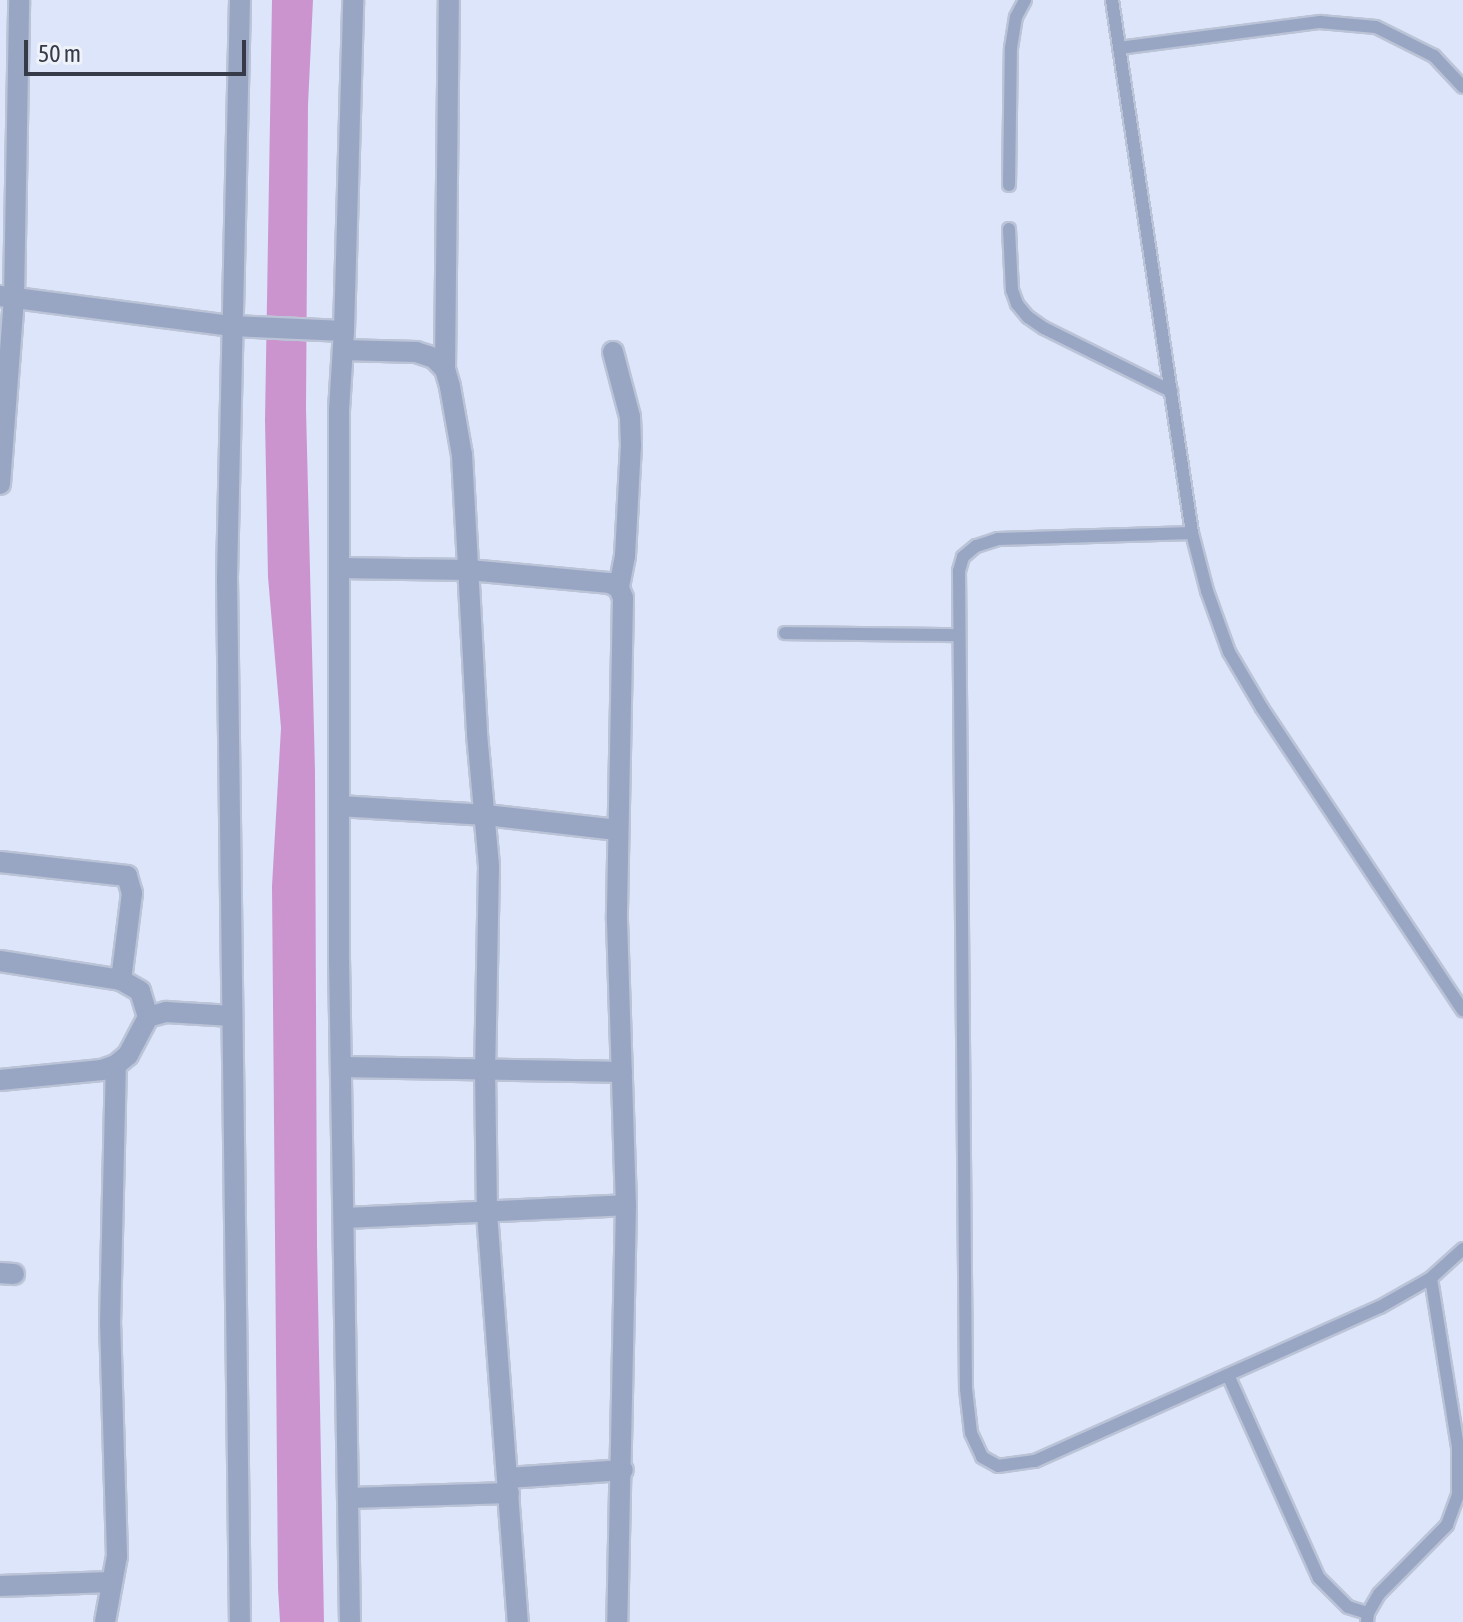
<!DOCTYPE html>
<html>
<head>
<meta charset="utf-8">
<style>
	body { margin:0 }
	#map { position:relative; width:1463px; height:1622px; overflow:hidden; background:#dce5fa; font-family:"Asap Condensed",sans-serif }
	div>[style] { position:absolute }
	.water>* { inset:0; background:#cc94ce }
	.roads { filter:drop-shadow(2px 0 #bbc3d7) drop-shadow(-2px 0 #bbc3d7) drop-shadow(0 2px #bbc3d7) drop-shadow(0 -2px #bbc3d7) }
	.lane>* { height:12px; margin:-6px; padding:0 6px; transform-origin:6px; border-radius:6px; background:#98a6c4 }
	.street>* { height:20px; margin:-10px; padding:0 10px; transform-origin:10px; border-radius:10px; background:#98a6c4 }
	span { translate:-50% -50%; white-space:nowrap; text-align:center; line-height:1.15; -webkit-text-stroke:8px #eff2f9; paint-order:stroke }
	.scale { position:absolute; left:24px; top:40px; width:222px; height:36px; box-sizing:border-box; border:4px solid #353b49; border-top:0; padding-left:10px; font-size:24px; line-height:28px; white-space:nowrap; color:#353b49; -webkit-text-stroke:6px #eff2f9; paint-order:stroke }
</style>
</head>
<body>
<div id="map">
	<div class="water">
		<div style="clip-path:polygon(272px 0,313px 0,308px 105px,306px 409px,315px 771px,317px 1245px,324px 1622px,280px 1622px,278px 1588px,272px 886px,281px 728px,268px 577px,265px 420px)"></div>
	</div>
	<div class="roads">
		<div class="lane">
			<div style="left:1112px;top:0;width:539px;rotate:81.46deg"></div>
			<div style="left:1192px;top:533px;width:60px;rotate:75.5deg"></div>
			<div style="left:1207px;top:591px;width:65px;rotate:70.2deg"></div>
			<div style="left:1229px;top:652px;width:65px;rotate:59.5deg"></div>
			<div style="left:1262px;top:708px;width:363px;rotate:56.4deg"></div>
			<div style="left:1119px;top:48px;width:203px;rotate:-7.4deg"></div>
			<div style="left:1320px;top:22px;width:56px;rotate:5.1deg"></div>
			<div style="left:1376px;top:27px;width:65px;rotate:26.6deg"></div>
			<div style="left:1434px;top:56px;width:42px;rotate:46.9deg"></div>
			<div style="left:1009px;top:185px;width:137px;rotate:-89.2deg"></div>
			<div style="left:1011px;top:48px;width:31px;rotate:-81deg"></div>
			<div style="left:1016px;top:17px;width:19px;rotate:-62deg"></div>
			<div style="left:1009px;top:229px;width:61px;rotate:87.2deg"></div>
			<div style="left:1012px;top:290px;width:15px;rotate:70deg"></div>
			<div style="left:1017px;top:304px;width:17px;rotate:50deg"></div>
			<div style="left:1028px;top:317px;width:19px;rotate:35deg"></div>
			<div style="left:1044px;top:328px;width:142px;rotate:26.4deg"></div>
			<div style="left:1192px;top:533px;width:194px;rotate:178.2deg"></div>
			<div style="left:998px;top:539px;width:23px;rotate:162deg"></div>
			<div style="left:976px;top:546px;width:17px;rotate:140deg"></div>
			<div style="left:963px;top:557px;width:15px;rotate:106deg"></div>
			<div style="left:959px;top:571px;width:818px;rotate:89.51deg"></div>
			<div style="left:966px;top:1389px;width:44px;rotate:83.5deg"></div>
			<div style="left:971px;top:1433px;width:26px;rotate:65deg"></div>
			<div style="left:982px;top:1457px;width:18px;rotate:29deg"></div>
			<div style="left:998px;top:1466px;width:37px;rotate:-8deg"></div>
			<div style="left:1035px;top:1461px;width:378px;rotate:-24.1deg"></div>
			<div style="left:1380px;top:1307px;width:59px;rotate:-29.6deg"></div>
			<div style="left:1431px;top:1278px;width:43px;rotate:-42.2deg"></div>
			<div style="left:785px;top:633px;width:172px;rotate:0.7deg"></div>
			<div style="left:1228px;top:1375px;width:222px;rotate:65.9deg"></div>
			<div style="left:1319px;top:1578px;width:41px;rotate:45deg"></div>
			<div style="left:1348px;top:1607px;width:21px;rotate:17deg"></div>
			<div style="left:1367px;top:1622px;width:9px;rotate:-84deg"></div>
			<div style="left:1368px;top:1613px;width:22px;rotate:-60deg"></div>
			<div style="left:1379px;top:1594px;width:97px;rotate:-45.4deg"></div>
			<div style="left:1447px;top:1525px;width:32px;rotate:-70deg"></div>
			<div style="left:1458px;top:1495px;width:48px;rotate:-90deg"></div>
			<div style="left:1458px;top:1447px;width:171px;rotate:-99.1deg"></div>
		</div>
		<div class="street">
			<div style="left:240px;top:0;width:577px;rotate:91.29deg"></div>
			<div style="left:227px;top:577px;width:1045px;rotate:89.29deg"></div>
			<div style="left:0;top:296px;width:234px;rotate:7.4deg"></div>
			<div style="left:232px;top:326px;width:112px;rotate:2.6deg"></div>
			<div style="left:343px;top:350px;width:73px;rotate:1.6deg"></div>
			<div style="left:416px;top:352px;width:19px;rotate:18deg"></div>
			<div style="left:434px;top:358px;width:16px;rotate:45deg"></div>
			<div style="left:445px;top:369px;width:19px;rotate:74deg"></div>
			<div style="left:450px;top:387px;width:69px;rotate:80deg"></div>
			<div style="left:462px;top:455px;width:279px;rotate:86.9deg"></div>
			<div style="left:477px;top:734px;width:133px;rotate:84.8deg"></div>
			<div style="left:489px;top:866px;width:203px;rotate:91.1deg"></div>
			<div style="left:485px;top:1069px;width:144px;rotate:89.2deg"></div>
			<div style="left:487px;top:1213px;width:410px;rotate:85.7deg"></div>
			<div style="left:613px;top:352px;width:67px;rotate:75.3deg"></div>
			<div style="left:630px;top:417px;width:28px;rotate:88deg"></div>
			<div style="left:631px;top:445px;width:111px;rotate:93.1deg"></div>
			<div style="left:625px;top:556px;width:33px;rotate:101deg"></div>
			<div style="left:445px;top:369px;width:369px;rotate:-89.4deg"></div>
			<div style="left:0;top:484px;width:187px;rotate:-85.7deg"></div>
			<div style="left:14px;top:298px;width:298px;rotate:-89deg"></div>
			<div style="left:339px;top:568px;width:130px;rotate:0.9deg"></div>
			<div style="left:469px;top:570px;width:142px;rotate:5.3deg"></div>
			<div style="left:610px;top:583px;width:10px;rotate:29deg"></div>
			<div style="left:619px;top:588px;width:11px;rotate:68deg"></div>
			<div style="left:623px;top:598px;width:322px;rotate:91.1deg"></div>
			<div style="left:617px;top:920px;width:285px;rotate:88.2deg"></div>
			<div style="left:626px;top:1205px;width:417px;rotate:91.2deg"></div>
			<div style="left:339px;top:806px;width:147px;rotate:3.5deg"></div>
			<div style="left:486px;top:815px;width:132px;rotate:6.5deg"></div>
			<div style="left:0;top:862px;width:128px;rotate:6.3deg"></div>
			<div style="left:127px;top:876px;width:18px;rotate:74deg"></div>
			<div style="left:132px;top:893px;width:88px;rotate:97.2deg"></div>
			<div style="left:0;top:961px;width:122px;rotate:8.9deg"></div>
			<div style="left:121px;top:980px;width:22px;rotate:30deg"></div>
			<div style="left:140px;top:991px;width:27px;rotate:73deg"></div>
			<div style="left:341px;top:1067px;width:281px;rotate:1deg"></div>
			<div style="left:0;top:1080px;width:102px;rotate:-5.6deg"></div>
			<div style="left:102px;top:1070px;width:15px;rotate:-20deg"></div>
			<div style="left:116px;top:1065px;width:16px;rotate:-40deg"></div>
			<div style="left:128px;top:1055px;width:43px;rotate:-62.2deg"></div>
			<div style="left:148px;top:1017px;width:19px;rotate:-16deg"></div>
			<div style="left:166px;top:1012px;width:66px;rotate:3.5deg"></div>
			<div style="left:344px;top:1218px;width:282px;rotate:-2.6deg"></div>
			<div style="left:0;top:1273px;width:14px;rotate:4deg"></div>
			<div style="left:508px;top:1478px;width:115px;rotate:-4deg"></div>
			<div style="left:349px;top:1498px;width:160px;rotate:-1.8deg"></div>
			<div style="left:0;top:1586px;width:111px;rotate:-2.1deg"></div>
			<div style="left:105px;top:1622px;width:67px;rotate:-79.7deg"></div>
			<div style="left:117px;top:1556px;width:231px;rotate:-91.7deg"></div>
			<div style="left:110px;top:1325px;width:260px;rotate:-88.7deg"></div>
			<div style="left:350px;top:1622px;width:663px;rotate:-90.95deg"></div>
			<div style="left:339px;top:959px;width:549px;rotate:-90deg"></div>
			<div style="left:339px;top:410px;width:79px;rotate:-86.4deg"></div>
			<div style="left:344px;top:331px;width:331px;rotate:-88.4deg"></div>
		</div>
	</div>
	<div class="scale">50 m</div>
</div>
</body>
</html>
